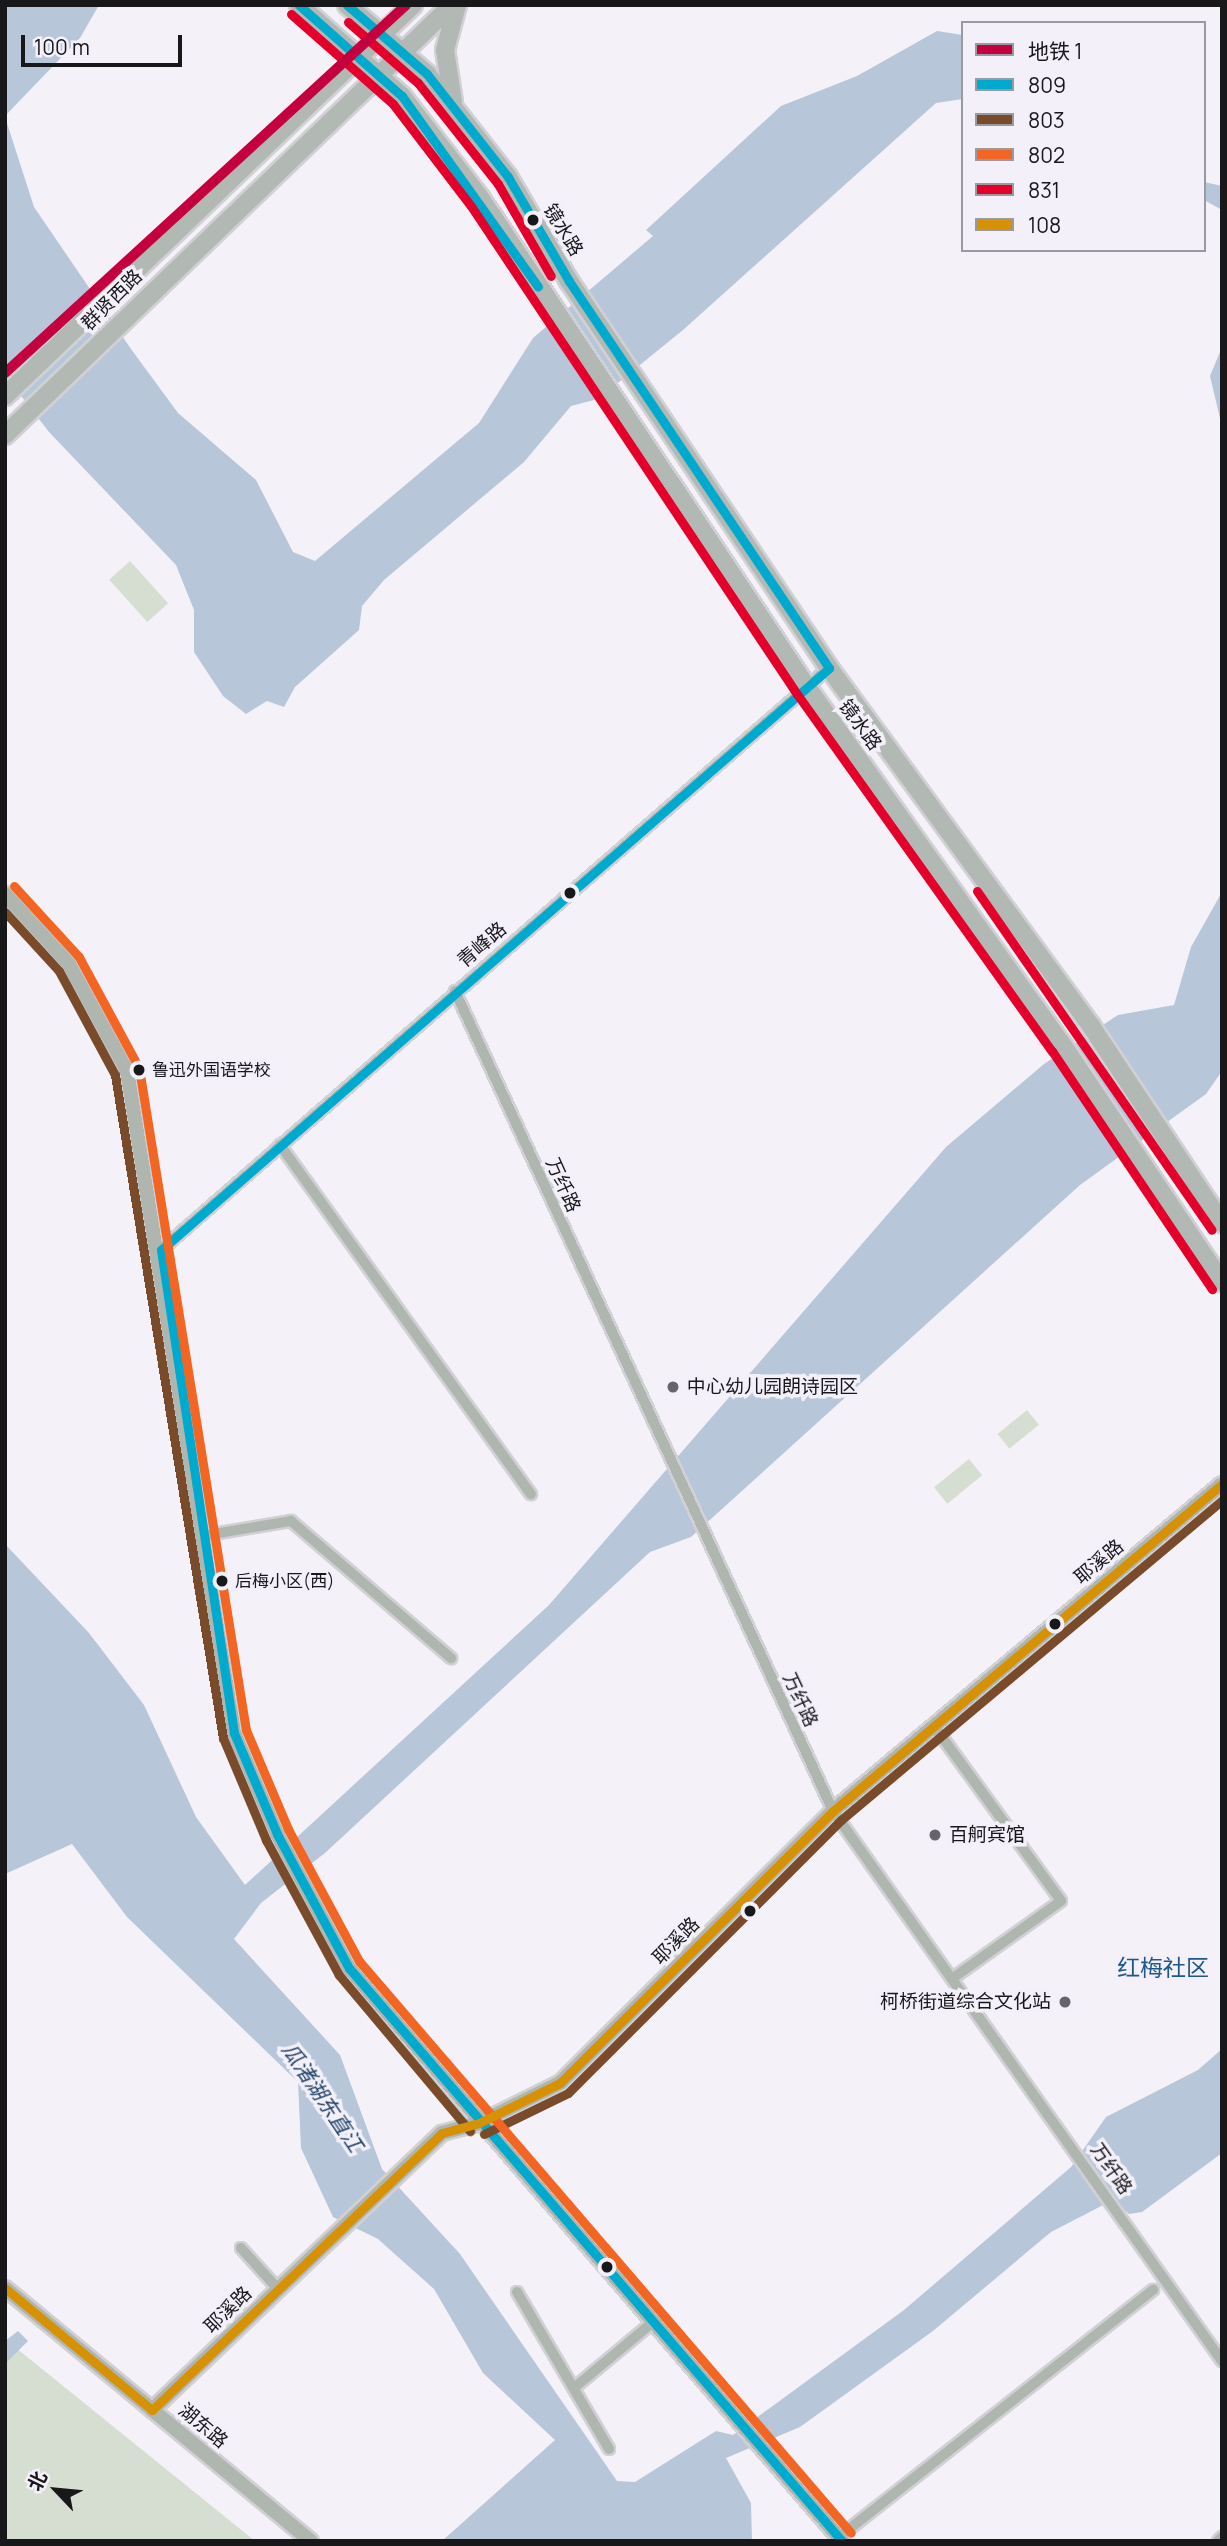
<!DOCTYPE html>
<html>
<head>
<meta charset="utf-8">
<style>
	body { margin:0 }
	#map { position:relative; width:1227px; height:2546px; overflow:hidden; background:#f4f2f8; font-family:Manrope,"Noto Sans SC",sans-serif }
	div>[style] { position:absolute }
	.green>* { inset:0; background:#d6ded1; transform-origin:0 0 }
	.water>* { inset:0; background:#b8c6d9 }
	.roads { filter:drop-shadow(2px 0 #d1d0d4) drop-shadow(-2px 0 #d1d0d4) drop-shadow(0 2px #d1d0d4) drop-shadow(0 -2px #d1d0d4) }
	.minor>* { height:10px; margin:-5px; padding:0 5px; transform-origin:5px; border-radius:5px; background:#afb6b0 }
	.tertiary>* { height:14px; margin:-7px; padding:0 7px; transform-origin:7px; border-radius:7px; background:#afb6b0 }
	.primary>* { height:18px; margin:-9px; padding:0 9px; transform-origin:9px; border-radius:9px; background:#b2b8b3 }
	.bus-1>* { height:9px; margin:-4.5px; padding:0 4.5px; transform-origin:4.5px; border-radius:4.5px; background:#00a9ce }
	.bus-2>* { height:9px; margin:-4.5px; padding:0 4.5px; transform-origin:4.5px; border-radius:4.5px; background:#7a4b2a }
	.bus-3>* { height:9px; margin:-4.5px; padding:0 4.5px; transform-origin:4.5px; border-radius:4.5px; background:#f26522 }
	.bus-4>* { height:9px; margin:-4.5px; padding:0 4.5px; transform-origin:4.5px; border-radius:4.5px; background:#e4002b }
	.bus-5>* { height:9px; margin:-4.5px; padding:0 4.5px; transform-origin:4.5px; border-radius:4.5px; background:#d69104 }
	.metro-1>* { height:10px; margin:-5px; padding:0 5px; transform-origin:5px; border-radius:5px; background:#c5003e }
	.dots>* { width:19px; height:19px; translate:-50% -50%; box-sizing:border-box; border:4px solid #f3f0fa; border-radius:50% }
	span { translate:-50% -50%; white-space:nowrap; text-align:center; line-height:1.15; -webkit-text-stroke:7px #f3f0fa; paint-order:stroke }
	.bus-label { font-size:17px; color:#18171a }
	.left { translate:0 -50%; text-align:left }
	.street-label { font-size:19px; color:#18171a }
	.poi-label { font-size:19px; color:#18171a }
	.right { translate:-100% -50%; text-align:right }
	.water-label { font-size:21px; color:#204165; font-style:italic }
	.quarter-label { font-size:23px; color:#1e5789 }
	.frame { position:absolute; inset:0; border:7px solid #18171a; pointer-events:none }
	.legend { position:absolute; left:961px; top:21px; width:245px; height:231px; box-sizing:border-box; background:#f3f0fa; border:2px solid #9b99a0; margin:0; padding:9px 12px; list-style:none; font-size:21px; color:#18171a }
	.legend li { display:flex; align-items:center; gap:14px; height:35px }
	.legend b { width:35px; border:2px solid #9b99a0 }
	.north { position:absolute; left:21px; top:2455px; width:70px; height:70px; -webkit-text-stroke:5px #f3f0fa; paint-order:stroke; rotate:296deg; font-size:19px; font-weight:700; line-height:28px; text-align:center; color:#18171a }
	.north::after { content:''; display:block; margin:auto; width:24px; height:32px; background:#18171a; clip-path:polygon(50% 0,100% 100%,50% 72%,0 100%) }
	.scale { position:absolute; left:21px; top:35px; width:161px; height:32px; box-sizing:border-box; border:4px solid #18171a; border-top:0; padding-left:9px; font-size:21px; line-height:24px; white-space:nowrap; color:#18171a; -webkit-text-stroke:5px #f3f0fa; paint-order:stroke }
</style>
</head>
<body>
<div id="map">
	<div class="green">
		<div style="left:130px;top:561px;width:57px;height:28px;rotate:48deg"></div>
		<div style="left:1027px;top:1410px;width:19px;height:38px;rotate:51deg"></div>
		<div style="left:969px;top:1459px;width:21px;height:45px;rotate:51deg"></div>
		<div style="clip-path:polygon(5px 2339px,255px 2541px,5px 2541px)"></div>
	</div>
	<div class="water">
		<div style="clip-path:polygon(5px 5px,99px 5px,80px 38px,5px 116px)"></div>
		<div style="clip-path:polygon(937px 31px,963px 35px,963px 99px,936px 103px,683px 330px,598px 399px,571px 406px,524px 462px,384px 580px,362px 606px,359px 630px,295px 687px,284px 707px,267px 701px,246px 714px,223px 696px,194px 652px,194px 610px,176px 565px,49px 432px,5px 375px,5px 117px,34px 207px,131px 349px,178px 413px,256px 480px,293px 552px,315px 561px,479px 423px,533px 338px,653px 236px,646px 230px,781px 106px,857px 76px)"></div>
		<div style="clip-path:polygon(1204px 182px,1222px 186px,1222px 210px,1204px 200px)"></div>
		<div style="clip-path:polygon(1222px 347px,1222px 427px,1210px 376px)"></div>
		<div style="clip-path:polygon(1222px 892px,1222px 1071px,1206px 1094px,1080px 1185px,691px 1537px,650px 1552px,325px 1853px,261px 1903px,234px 1939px,340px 2055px,382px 2169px,460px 2254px,617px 2481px,635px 2482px,716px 2431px,733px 2435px,904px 2310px,1071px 2167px,1106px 2117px,1198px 2070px,1222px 2049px,1222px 2153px,1142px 2212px,1129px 2214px,1113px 2200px,1051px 2232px,933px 2331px,800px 2427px,726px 2458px,751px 2503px,752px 2541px,442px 2541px,555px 2440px,483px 2373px,434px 2289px,378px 2239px,333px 2217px,301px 2148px,298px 2082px,127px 1917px,72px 1844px,5px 1874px,5px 1544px,89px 1633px,144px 1705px,196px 1817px,245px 1885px,549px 1605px,946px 1147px,1044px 1064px,1118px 1015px,1174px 1005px,1191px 947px)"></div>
		<div style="clip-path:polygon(18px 2331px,28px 2341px,5px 2364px,5px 2341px)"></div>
	</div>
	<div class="roads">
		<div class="minor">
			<div style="left:455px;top:991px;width:903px;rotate:65.25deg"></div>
			<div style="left:833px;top:1811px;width:674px;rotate:54.73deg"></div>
			<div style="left:280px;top:1145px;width:430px;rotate:54.3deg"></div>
			<div style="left:161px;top:1250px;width:886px;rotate:-41.06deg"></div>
			<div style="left:201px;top:1536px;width:91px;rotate:-9.5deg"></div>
			<div style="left:291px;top:1521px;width:211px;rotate:40.6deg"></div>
			<div style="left:934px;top:1726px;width:216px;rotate:54deg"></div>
			<div style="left:1061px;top:1901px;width:133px;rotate:144.5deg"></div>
			<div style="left:241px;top:2248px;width:55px;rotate:47.9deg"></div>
			<div style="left:517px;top:2292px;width:182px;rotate:59.6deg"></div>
			<div style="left:574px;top:2388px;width:102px;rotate:-39.8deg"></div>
			<div style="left:839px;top:2537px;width:400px;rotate:-38.2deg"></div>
			<div style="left:1218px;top:2541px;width:6px;rotate:-45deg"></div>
		</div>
		<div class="tertiary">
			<div style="left:5px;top:894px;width:95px;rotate:47.6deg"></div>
			<div style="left:69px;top:964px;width:122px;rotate:61.5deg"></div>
			<div style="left:127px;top:1071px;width:671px;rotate:80.82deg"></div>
			<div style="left:234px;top:1733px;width:110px;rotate:66.9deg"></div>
			<div style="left:277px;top:1834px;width:152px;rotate:61.8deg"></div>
			<div style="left:349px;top:1968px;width:756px;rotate:49.29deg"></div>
			<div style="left:5px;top:2288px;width:397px;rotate:39.6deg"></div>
			<div style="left:152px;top:2410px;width:401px;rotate:-43.7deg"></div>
			<div style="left:442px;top:2133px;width:38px;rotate:-15deg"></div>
			<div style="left:479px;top:2123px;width:90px;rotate:-26.3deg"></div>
			<div style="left:560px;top:2083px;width:385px;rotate:-44.9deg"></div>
			<div style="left:833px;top:1811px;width:508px;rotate:-40.05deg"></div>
		</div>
		<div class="primary">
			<div style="left:299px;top:5px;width:137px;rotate:41.5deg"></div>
			<div style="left:402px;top:96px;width:130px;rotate:52.5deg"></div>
			<div style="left:481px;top:199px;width:587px;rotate:56.26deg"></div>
			<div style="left:807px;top:687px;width:439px;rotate:54.5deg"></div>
			<div style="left:1062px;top:1044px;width:287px;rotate:56.1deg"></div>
			<div style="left:347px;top:5px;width:106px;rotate:40.8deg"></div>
			<div style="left:427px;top:74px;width:131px;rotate:51.8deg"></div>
			<div style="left:508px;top:177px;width:121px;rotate:59.6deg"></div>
			<div style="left:569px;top:281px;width:466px;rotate:56.1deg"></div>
			<div style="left:829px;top:668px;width:444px;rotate:53.8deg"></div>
			<div style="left:1091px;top:1026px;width:237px;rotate:56.4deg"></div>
			<div style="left:453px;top:102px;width:53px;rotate:-98.7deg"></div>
			<div style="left:445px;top:50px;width:47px;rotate:-75.1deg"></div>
			<div style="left:5px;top:396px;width:565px;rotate:-43.78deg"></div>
			<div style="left:5px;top:435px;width:620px;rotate:-43.89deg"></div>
		</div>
	</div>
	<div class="bus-1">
		<div style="left:299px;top:5px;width:137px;rotate:41.5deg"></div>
		<div style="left:402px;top:96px;width:234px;rotate:54.5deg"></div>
		<div style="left:161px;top:1250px;width:886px;rotate:-41.06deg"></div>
		<div style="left:829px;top:668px;width:466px;rotate:-123.9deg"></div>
		<div style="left:569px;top:281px;width:121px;rotate:-120.4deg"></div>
		<div style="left:508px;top:177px;width:131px;rotate:-128.2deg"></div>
		<div style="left:427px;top:74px;width:106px;rotate:-139.2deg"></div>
		<div style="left:161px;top:1250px;width:488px;rotate:81.4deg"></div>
		<div style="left:234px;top:1733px;width:110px;rotate:66.9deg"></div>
		<div style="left:277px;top:1834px;width:152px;rotate:61.8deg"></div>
		<div style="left:349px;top:1968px;width:756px;rotate:49.29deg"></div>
	</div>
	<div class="bus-2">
		<div style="left:5px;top:912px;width:80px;rotate:47.5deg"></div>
		<div style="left:59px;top:971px;width:118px;rotate:61.7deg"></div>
		<div style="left:115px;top:1075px;width:672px;rotate:80.75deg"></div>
		<div style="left:223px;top:1738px;width:111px;rotate:67.1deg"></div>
		<div style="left:266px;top:1840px;width:153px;rotate:61.6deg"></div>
		<div style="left:339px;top:1975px;width:204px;rotate:50deg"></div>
		<div style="left:484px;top:2134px;width:93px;rotate:-26deg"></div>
		<div style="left:568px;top:2093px;width:386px;rotate:-45deg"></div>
		<div style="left:841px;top:1820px;width:498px;rotate:-40deg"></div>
	</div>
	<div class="bus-3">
		<div style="left:14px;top:886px;width:96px;rotate:47.5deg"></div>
		<div style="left:79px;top:957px;width:126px;rotate:61.6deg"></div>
		<div style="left:139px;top:1068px;width:671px;rotate:80.82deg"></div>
		<div style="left:246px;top:1730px;width:108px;rotate:67deg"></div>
		<div style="left:288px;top:1829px;width:150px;rotate:61.7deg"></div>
		<div style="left:359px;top:1961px;width:754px;rotate:49.3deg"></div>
	</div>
	<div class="bus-4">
		<div style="left:291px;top:14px;width:136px;rotate:41.4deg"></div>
		<div style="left:393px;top:104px;width:128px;rotate:52.6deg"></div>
		<div style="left:471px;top:206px;width:587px;rotate:56.26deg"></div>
		<div style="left:797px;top:694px;width:439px;rotate:54.5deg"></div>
		<div style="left:1052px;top:1051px;width:287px;rotate:56.1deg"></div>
		<div style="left:348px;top:22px;width:93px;rotate:41.1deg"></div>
		<div style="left:418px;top:83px;width:129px;rotate:51.6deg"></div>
		<div style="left:498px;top:184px;width:106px;rotate:60.1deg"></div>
		<div style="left:977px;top:891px;width:412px;rotate:55.3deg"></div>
	</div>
	<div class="bus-5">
		<div style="left:5px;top:2288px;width:191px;rotate:39.7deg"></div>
		<div style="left:152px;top:2410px;width:401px;rotate:-43.7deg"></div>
		<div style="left:442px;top:2133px;width:38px;rotate:-15deg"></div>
		<div style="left:479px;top:2123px;width:90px;rotate:-26.3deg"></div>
		<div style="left:560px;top:2083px;width:385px;rotate:-44.9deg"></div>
		<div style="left:833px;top:1811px;width:508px;rotate:-40.05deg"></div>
	</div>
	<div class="metro-1">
		<div style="left:5px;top:373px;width:544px;rotate:-42.54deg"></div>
	</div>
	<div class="dots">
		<div style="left:533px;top:220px;background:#18171a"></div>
		<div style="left:570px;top:893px;background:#18171a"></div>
		<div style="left:139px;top:1070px;background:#18171a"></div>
		<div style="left:673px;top:1387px;background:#656468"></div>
		<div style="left:222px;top:1581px;background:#18171a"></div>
		<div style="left:1055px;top:1624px;background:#18171a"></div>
		<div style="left:935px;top:1835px;background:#656468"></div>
		<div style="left:750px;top:1911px;background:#18171a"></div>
		<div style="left:1065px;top:2002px;background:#656468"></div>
		<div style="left:607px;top:2267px;background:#18171a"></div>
	</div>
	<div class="bus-label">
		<span class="left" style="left:152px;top:1070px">鲁迅外国语学校</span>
		<span class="left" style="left:235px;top:1581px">后梅小区(西)</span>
	</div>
	<div class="street-label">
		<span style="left:563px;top:230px;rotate:59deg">镜水路</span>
		<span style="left:112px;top:300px;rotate:-45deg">群贤西路</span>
		<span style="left:860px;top:725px;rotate:54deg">镜水路</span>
		<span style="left:482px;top:945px;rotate:-41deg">青峰路</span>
		<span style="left:563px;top:1185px;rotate:66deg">万纤路</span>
		<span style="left:1099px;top:1562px;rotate:-40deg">耶溪路</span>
		<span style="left:800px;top:1700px;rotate:65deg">万纤路</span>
		<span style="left:676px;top:1941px;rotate:-45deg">耶溪路</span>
		<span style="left:1111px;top:2169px;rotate:55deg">万纤路</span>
		<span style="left:228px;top:2310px;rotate:-44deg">耶溪路</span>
		<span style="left:203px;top:2426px;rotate:40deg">湖东路</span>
	</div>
	<div class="poi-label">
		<span class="left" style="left:687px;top:1387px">中心幼儿园朗诗园区</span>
		<span class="left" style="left:949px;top:1835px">百舸宾馆</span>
		<span class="right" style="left:1051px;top:2002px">柯桥街道综合文化站</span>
	</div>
	<div class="water-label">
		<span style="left:323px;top:2097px;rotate:56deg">瓜渚湖东直江</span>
	</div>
	<div class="quarter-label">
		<span style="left:1163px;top:1967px">红梅社区</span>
	</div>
	<div class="frame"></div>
	<ul class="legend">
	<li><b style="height:9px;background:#c5003e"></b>地铁 1</li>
	<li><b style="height:9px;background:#00a9ce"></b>809</li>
	<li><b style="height:9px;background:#7a4b2a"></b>803</li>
	<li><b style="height:9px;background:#f26522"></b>802</li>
	<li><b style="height:9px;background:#e4002b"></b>831</li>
	<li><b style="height:9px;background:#d69104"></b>108</li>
	</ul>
	<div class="north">北</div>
	<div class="scale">100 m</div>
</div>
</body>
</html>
